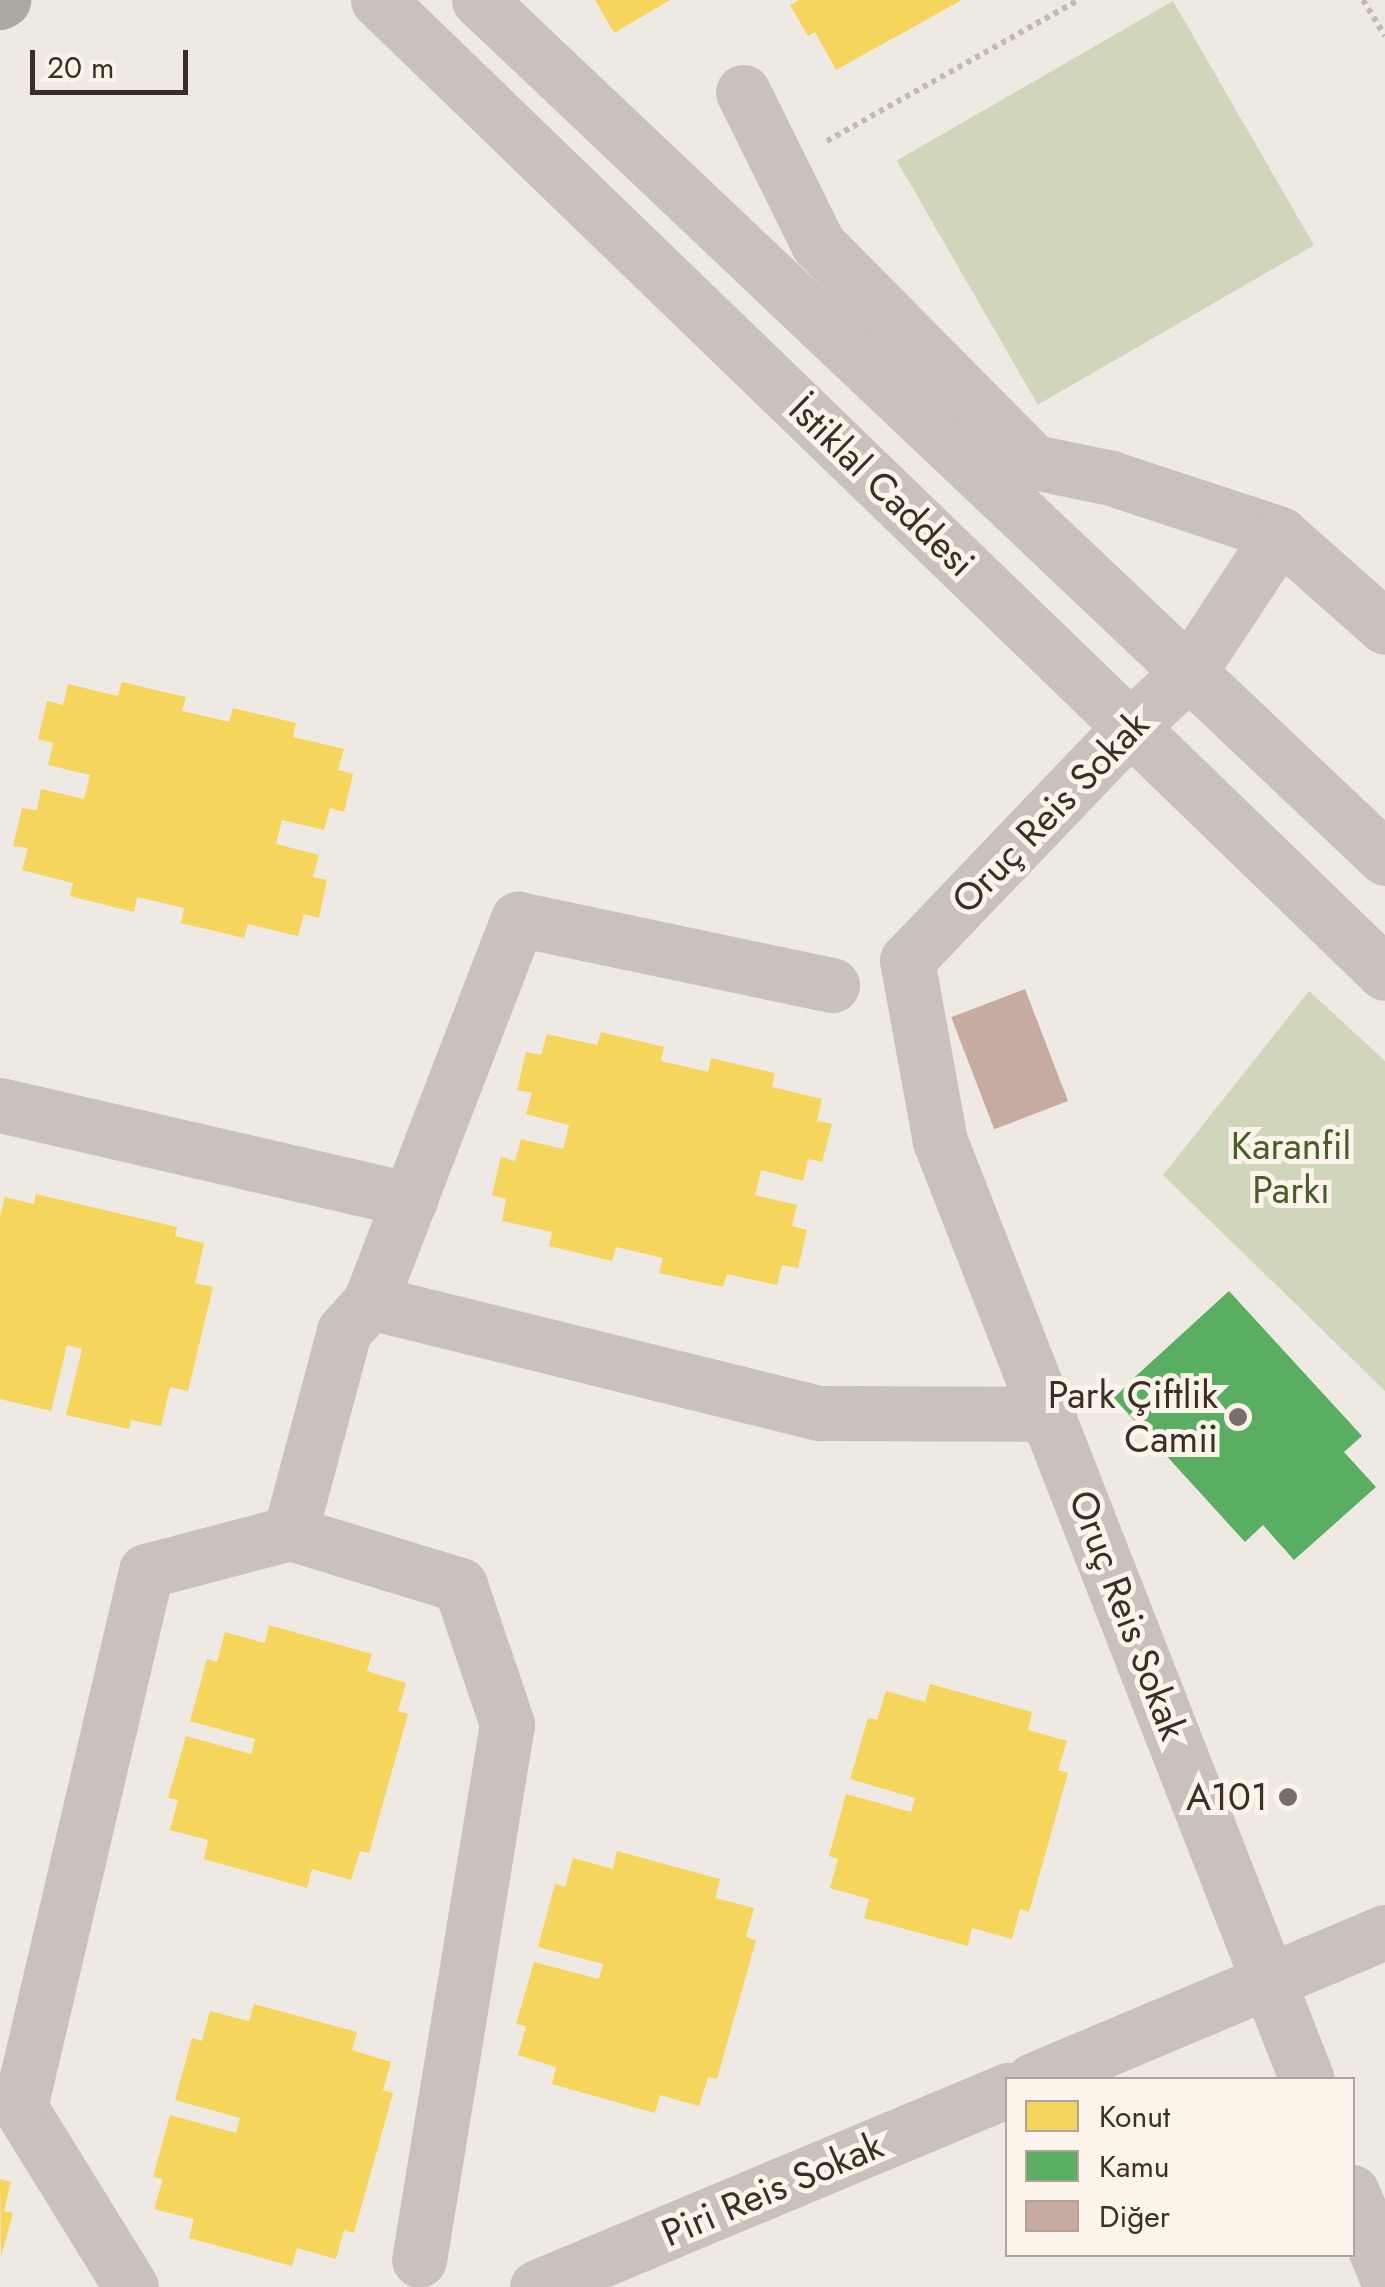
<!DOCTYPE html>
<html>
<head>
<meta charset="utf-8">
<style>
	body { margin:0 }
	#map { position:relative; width:1385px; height:2287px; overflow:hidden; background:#efe9e3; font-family:Jost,sans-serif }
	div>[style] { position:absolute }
	.green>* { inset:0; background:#d1d6bb; transform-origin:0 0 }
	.homes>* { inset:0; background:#f6d55c }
	.public>* { inset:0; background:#5aae61 }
	.building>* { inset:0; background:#c5aba2; transform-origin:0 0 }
	.path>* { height:6px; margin-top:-3px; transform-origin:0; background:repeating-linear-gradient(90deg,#c2b9b3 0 5px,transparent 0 10px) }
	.minor>* { height:55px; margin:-27.5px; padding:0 27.5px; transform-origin:27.5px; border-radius:27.5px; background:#c9c1bb }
	.highway>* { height:55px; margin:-27.5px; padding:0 27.5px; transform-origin:27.5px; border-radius:27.5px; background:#aea8a2 }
	.dots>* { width:28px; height:28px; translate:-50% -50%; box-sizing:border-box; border:5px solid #fcf3ea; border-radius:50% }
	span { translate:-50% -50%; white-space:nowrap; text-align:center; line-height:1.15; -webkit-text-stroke:10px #fcf3ea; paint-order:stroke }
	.street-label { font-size:38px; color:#3a2e28 }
	.park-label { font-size:38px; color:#4a5c29 }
	.poi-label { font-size:38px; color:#3a2e28 }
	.right { translate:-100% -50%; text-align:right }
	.legend { position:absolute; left:1005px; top:2077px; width:350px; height:180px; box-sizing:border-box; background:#fcf3ea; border:2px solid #aea49c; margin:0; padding:12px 18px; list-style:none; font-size:30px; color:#3a2e28 }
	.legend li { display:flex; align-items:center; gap:20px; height:50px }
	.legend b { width:50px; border:2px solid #aea49c }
	.scale { position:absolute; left:30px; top:50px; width:158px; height:45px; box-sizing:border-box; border:5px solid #3a2e28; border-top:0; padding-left:12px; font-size:30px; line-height:35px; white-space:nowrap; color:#3a2e28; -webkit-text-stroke:8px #fcf3ea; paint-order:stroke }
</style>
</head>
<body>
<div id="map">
	<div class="green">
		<div style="left:1173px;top:1px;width:282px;height:319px;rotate:60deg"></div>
		<div style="clip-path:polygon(1309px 991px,1385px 1061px,1385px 1391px,1163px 1175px)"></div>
	</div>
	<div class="homes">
		<div style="clip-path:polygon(595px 0,670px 0,614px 33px)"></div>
		<div style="clip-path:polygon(799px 0,962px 0,836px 70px,815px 32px,808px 36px,790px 5px)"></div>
		<div style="clip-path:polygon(122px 682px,186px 697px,182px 711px,229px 722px,233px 708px,296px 723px,293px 737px,344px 749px,338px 770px,353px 774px,344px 812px,330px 808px,324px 830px,282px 820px,276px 844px,319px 855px,313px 877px,327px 880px,319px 918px,304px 914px,298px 936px,248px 924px,244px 938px,181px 923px,184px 908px,137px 897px,134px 912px,70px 896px,73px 883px,22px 870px,28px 848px,13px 846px,22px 808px,37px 810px,41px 789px,84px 799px,90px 775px,48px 765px,53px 743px,38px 739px,47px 701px,63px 705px,68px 684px,118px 696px)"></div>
		<div style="clip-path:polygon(601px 1032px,664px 1047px,661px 1061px,708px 1072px,711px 1058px,775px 1073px,772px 1087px,822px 1099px,817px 1121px,832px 1124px,822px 1162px,808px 1159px,803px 1181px,761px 1170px,755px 1195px,797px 1205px,792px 1226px,807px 1230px,798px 1268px,782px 1265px,777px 1285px,727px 1274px,723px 1287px,659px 1273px,663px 1258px,616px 1247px,612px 1261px,549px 1246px,552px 1232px,502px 1221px,506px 1199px,492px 1195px,501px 1157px,515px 1161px,521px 1139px,563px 1149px,569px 1125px,526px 1114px,532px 1093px,517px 1090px,526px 1052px,541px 1055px,547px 1034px,597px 1045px)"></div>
		<div style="clip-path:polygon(36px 1194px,177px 1227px,175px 1236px,204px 1243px,195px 1283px,213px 1287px,188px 1391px,170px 1387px,161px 1426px,131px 1420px,129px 1429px,66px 1415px,82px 1349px,67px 1345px,51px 1411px,0 1399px,0 1216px,5px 1197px,34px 1204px)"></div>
		<div style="clip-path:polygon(269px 1625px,372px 1654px,367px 1671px,406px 1683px,398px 1711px,408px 1714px,369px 1853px,360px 1851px,351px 1880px,312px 1869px,307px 1888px,204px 1859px,208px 1840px,170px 1830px,178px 1800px,168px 1798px,186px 1736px,251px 1754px,255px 1739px,190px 1721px,207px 1659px,217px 1662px,225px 1632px,265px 1643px)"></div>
		<div style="clip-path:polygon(930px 1684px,1032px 1712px,1028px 1730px,1067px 1741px,1058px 1770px,1068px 1773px,1029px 1912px,1020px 1909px,1012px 1939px,972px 1928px,968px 1946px,864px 1918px,869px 1899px,830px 1888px,838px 1859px,829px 1856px,846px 1794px,911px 1812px,915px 1798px,850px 1779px,868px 1718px,877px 1720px,886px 1691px,925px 1702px)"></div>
		<div style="clip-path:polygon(617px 1851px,720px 1879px,715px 1898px,754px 1908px,746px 1937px,756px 1940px,717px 2079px,708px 2077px,699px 2106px,660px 2095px,655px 2113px,552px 2084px,556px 2067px,518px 2055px,526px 2026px,516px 2024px,534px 1962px,599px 1979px,603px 1964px,538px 1947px,555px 1884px,565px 1887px,573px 1858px,613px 1869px)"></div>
		<div style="clip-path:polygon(254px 2004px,357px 2032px,352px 2050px,391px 2062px,383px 2090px,393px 2093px,354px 2233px,344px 2230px,336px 2259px,297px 2248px,292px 2266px,189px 2238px,194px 2219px,154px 2209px,163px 2179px,153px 2177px,170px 2115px,236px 2133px,240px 2118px,175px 2100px,192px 2038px,202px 2041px,210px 2011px,249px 2021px)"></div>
		<div style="clip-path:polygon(0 2179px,11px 2182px,4px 2211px,13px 2213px,1px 2257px)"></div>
	</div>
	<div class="public">
		<div style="clip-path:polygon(1229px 1291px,1362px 1436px,1344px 1452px,1376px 1487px,1294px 1560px,1263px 1525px,1245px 1542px,1113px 1397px)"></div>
	</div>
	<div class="building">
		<div style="left:1025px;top:989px;width:120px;height:79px;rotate:69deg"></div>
	</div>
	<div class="path">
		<div style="left:1363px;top:0;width:42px;rotate:58.6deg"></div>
		<div style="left:827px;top:141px;width:288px;rotate:-29.3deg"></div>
	</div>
	<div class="minor">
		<div style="left:378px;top:0;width:1400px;rotate:44.02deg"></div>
		<div style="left:479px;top:0;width:1248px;rotate:43.44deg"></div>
		<div style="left:743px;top:92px;width:169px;rotate:63.7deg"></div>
		<div style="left:818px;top:244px;width:307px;rotate:45.3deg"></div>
		<div style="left:1034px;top:462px;width:79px;rotate:11.7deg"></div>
		<div style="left:1111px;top:478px;width:178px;rotate:18.3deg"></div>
		<div style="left:1280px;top:534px;width:140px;rotate:41.5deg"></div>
		<div style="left:1280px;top:534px;width:165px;rotate:123.4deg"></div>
		<div style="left:1189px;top:672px;width:79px;rotate:137deg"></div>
		<div style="left:1131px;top:726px;width:324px;rotate:133.7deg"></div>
		<div style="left:907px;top:960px;width:184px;rotate:79.7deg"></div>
		<div style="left:940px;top:1141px;width:1008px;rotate:68.65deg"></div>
		<div style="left:0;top:1105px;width:421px;rotate:13deg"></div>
		<div style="left:370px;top:1302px;width:463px;rotate:13.9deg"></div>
		<div style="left:819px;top:1413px;width:230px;rotate:0.2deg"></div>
		<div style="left:290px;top:1533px;width:209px;rotate:-75deg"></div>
		<div style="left:344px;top:1331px;width:39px;rotate:-48deg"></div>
		<div style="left:370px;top:1302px;width:411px;rotate:-68.9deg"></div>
		<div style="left:518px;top:919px;width:321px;rotate:11.9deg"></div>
		<div style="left:1033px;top:2080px;width:382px;rotate:-22.8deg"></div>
		<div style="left:1352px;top:2192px;width:87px;rotate:67.8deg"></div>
		<div style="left:131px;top:2287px;width:211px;rotate:-121.7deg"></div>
		<div style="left:20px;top:2107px;width:551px;rotate:-76.77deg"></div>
		<div style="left:146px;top:1571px;width:149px;rotate:-14.8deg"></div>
		<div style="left:290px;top:1533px;width:178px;rotate:17deg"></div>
		<div style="left:460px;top:1585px;width:147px;rotate:71.3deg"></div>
		<div style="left:507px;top:1724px;width:543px;rotate:99.32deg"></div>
		<div style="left:537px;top:2287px;width:511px;rotate:-22.7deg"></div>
	</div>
	<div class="highway">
		<div style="left:0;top:2px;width:4px;rotate:-34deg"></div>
	</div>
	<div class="dots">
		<div style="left:1238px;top:1417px;background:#796f69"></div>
		<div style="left:1288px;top:1797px;background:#796f69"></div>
	</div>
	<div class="street-label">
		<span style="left:882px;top:486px;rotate:44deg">İstiklal Caddesi</span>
		<span style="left:1050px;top:812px;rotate:-46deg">Oruç Reis Sokak</span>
		<span style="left:1128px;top:1615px;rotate:69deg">Oruç Reis Sokak</span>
		<span style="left:772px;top:2189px;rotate:-23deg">Piri Reis Sokak</span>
	</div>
	<div class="park-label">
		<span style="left:1291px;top:1168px">Karanfil<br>Parkı</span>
	</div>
	<div class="poi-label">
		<span class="right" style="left:1218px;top:1417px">Park Çiftlik<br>Camii</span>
		<span class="right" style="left:1268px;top:1797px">A101</span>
	</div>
	<ul class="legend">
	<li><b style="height:28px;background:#f6d55c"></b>Konut</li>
	<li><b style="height:28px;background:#5aae61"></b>Kamu</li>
	<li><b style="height:28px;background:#c5aba2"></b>Diğer</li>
	</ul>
	<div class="scale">20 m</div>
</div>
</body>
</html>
